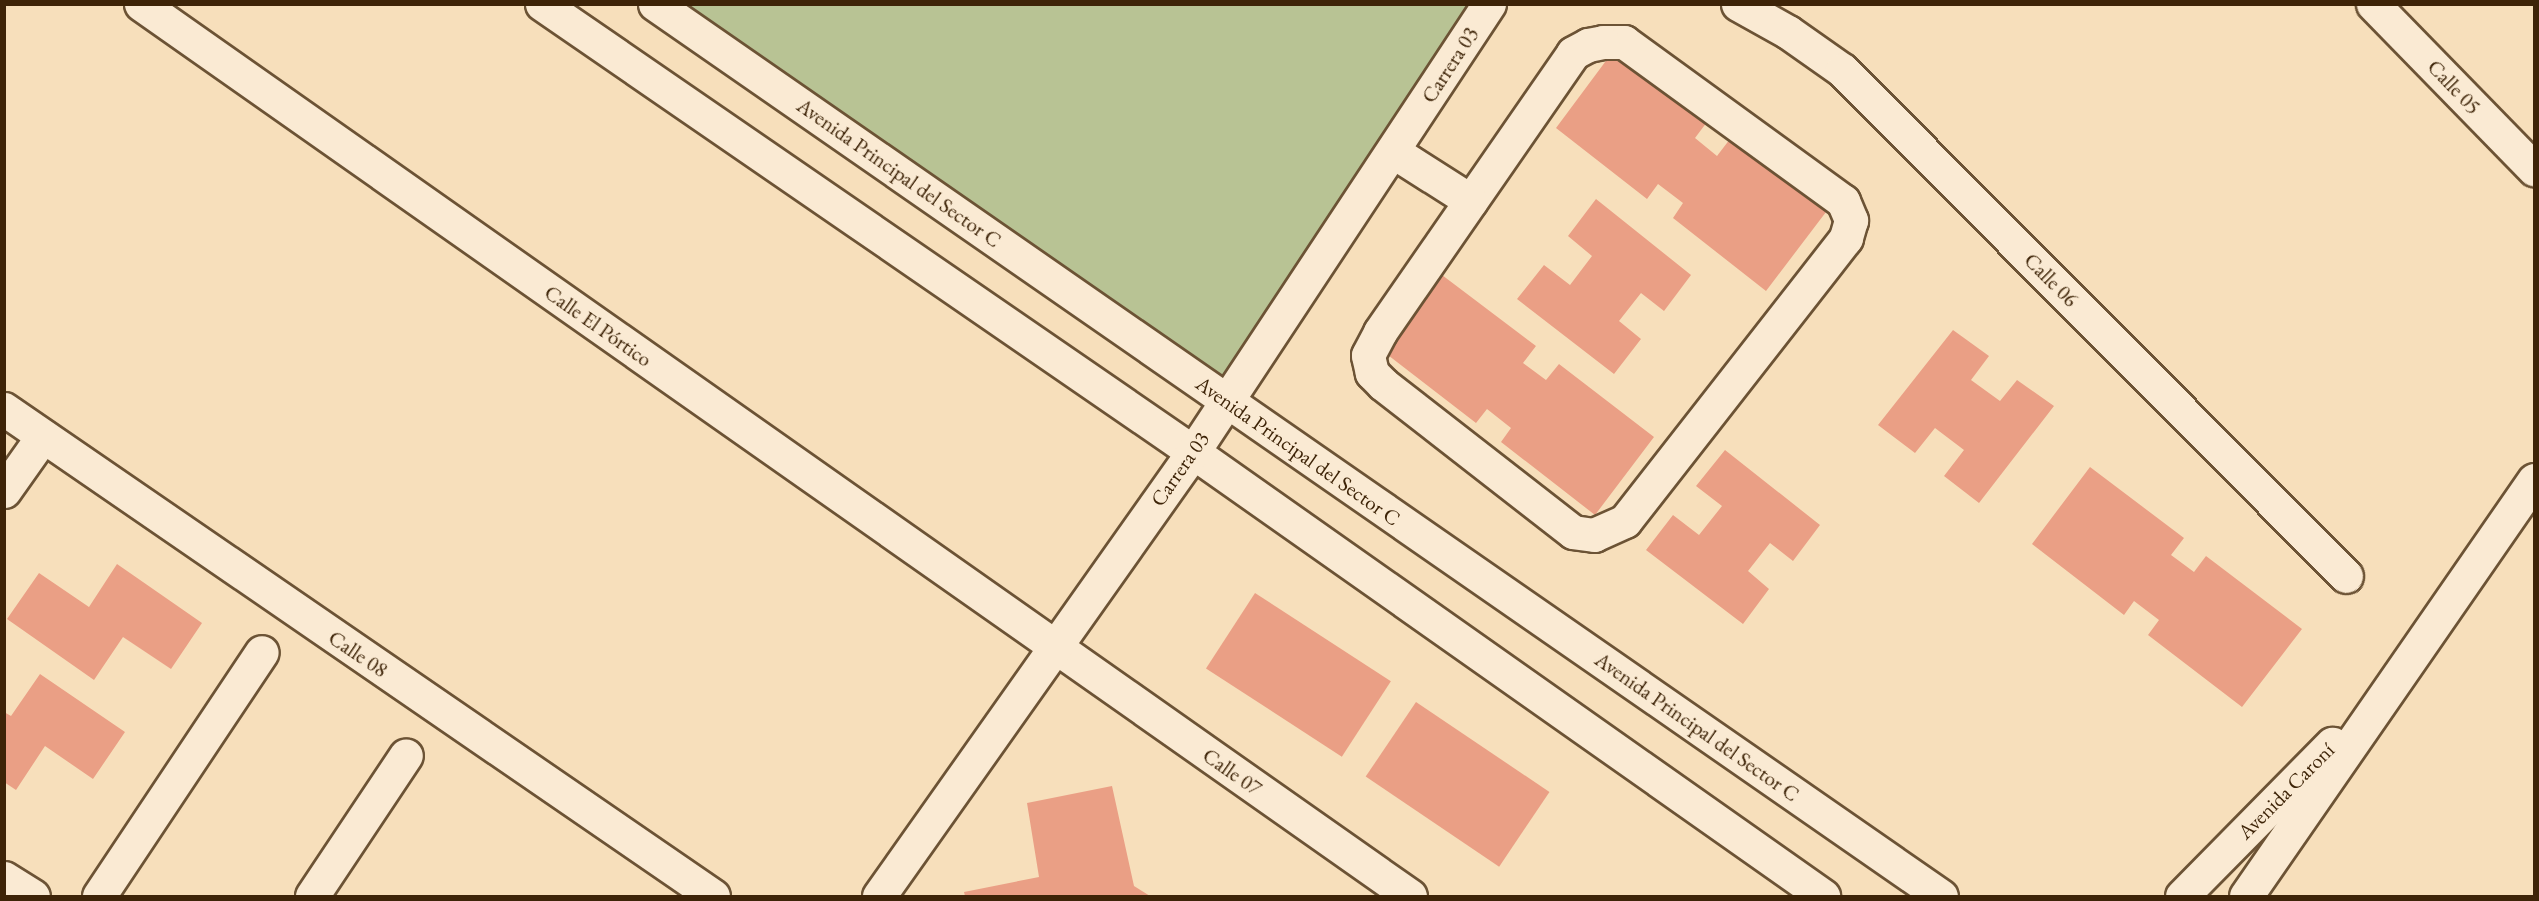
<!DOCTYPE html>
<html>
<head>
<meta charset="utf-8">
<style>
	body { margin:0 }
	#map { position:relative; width:2539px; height:901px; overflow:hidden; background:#f7dfbb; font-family:"EB Garamond",serif }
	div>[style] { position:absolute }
	.green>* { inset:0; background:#b8c394 }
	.building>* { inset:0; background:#ea9f85; transform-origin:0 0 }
	.roads { filter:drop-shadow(2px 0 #6c5335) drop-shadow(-2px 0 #6c5335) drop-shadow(0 2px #6c5335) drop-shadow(0 -2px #6c5335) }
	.street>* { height:33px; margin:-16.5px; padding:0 16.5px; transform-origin:16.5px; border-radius:16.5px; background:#faead3 }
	span { translate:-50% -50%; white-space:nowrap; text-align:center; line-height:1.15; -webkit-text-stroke:4.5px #faead3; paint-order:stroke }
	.street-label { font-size:21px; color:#3e2408 }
	.frame { position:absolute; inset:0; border:6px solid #3e2408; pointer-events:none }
</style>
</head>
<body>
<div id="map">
	<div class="green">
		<div style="clip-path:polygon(655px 5px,1489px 5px,1226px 401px)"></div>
	</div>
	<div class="building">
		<div style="clip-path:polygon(1614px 50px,1707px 122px,1695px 138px,1717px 156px,1730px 139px,1826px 212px,1766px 291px,1673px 218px,1683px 203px,1658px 184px,1647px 199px,1556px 128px)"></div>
		<div style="clip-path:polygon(1596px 199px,1691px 275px,1664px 311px,1641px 293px,1619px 321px,1641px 339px,1614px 374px,1517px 299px,1544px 265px,1570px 285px,1592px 256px,1568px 236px)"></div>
		<div style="clip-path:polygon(1442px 275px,1536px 346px,1523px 363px,1546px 380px,1559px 364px,1654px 437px,1595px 515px,1501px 442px,1511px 428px,1487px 409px,1476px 423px,1384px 352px)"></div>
		<div style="clip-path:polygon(1953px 330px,1989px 356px,1971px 380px,2000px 401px,2017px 380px,2054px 406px,1979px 503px,1944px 476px,1964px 450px,1935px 428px,1915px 453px,1878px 425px)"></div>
		<div style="clip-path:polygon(1725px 450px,1820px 525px,1793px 561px,1770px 543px,1748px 571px,1769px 589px,1743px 624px,1646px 550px,1673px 515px,1699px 535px,1722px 506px,1696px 486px)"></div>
		<div style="clip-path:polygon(2090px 467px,2184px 538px,2171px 555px,2194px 572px,2206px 556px,2302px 629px,2242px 707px,2148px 635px,2159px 620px,2134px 601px,2124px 615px,2032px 544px)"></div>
		<div style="clip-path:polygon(117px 564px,202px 623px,171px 669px,123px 637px,94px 680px,7px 619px,39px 573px,89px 607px)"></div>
		<div style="left:1255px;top:593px;width:162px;height:90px;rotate:33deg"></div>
		<div style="clip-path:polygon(40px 674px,125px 732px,93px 779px,45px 746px,16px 790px,4px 782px,4px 712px,11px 716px)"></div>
		<div style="left:1416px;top:702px;width:161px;height:90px;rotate:34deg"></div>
		<div style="clip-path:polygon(1112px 786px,1134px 886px,1150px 896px,965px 896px,964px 892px,1039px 877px,1027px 803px)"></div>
	</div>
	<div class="roads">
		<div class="street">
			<div style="left:141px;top:4px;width:1551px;rotate:35.1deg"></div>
			<div style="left:542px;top:4px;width:790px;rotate:34.53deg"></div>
			<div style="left:1193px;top:452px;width:771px;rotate:35.17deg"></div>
			<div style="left:655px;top:4px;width:1565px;rotate:34.75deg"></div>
			<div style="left:1738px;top:4px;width:57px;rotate:29.2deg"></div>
			<div style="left:1788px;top:32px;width:66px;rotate:35.1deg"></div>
			<div style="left:1842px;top:70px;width:714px;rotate:45.11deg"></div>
			<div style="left:2373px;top:4px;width:231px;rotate:45.7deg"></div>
			<div style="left:1603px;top:42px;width:21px"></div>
			<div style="left:1624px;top:42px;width:271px;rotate:36deg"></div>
			<div style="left:1843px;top:201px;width:21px;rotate:67deg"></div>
			<div style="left:1851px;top:220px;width:19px;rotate:106deg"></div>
			<div style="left:1846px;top:238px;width:359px;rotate:128deg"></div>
			<div style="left:1625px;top:521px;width:34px;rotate:156deg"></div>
			<div style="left:1594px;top:535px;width:21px;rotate:-172deg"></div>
			<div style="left:1573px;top:532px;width:241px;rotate:-142.1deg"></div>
			<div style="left:1383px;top:384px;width:16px;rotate:-135deg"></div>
			<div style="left:1372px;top:373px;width:18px;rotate:-103deg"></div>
			<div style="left:1368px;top:355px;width:26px;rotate:-62deg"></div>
			<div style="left:1380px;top:332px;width:339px;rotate:-55.3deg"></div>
			<div style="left:1573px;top:53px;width:17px;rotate:-28deg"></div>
			<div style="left:1588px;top:45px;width:15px;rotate:-11deg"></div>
			<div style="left:1394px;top:152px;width:91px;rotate:32.5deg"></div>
			<div style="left:4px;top:409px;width:860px;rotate:34.48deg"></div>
			<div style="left:4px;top:491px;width:67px;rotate:-54.7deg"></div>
			<div style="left:4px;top:878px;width:34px;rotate:32deg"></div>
			<div style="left:99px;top:896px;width:293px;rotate:-56.3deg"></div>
			<div style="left:312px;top:896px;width:169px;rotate:-56.3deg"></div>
			<div style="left:879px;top:896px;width:544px;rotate:-54.73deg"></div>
			<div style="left:1193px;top:452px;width:537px;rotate:-56.55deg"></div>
			<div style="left:2182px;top:896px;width:214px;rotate:-45.4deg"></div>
			<div style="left:2246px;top:896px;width:506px;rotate:-55.3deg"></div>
		</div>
	</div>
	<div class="street-label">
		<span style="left:1450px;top:65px;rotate:-57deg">Carrera 03</span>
		<span style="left:2454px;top:87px;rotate:46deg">Calle 05</span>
		<span style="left:899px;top:173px;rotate:35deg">Avenida Principal del Sector C</span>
		<span style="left:2051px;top:280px;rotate:45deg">Calle 06</span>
		<span style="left:598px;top:326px;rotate:35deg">Calle El Pórtico</span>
		<span style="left:1298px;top:451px;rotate:35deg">Avenida Principal del Sector C</span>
		<span style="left:1180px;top:469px;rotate:-55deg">Carrera 03</span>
		<span style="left:358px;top:654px;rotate:34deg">Calle 08</span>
		<span style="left:1697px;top:727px;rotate:35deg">Avenida Principal del Sector C</span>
		<span style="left:1232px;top:772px;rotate:35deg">Calle 07</span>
		<span style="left:2286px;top:791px;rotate:-45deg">Avenida Caroní</span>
	</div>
	<div class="frame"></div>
</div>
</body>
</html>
